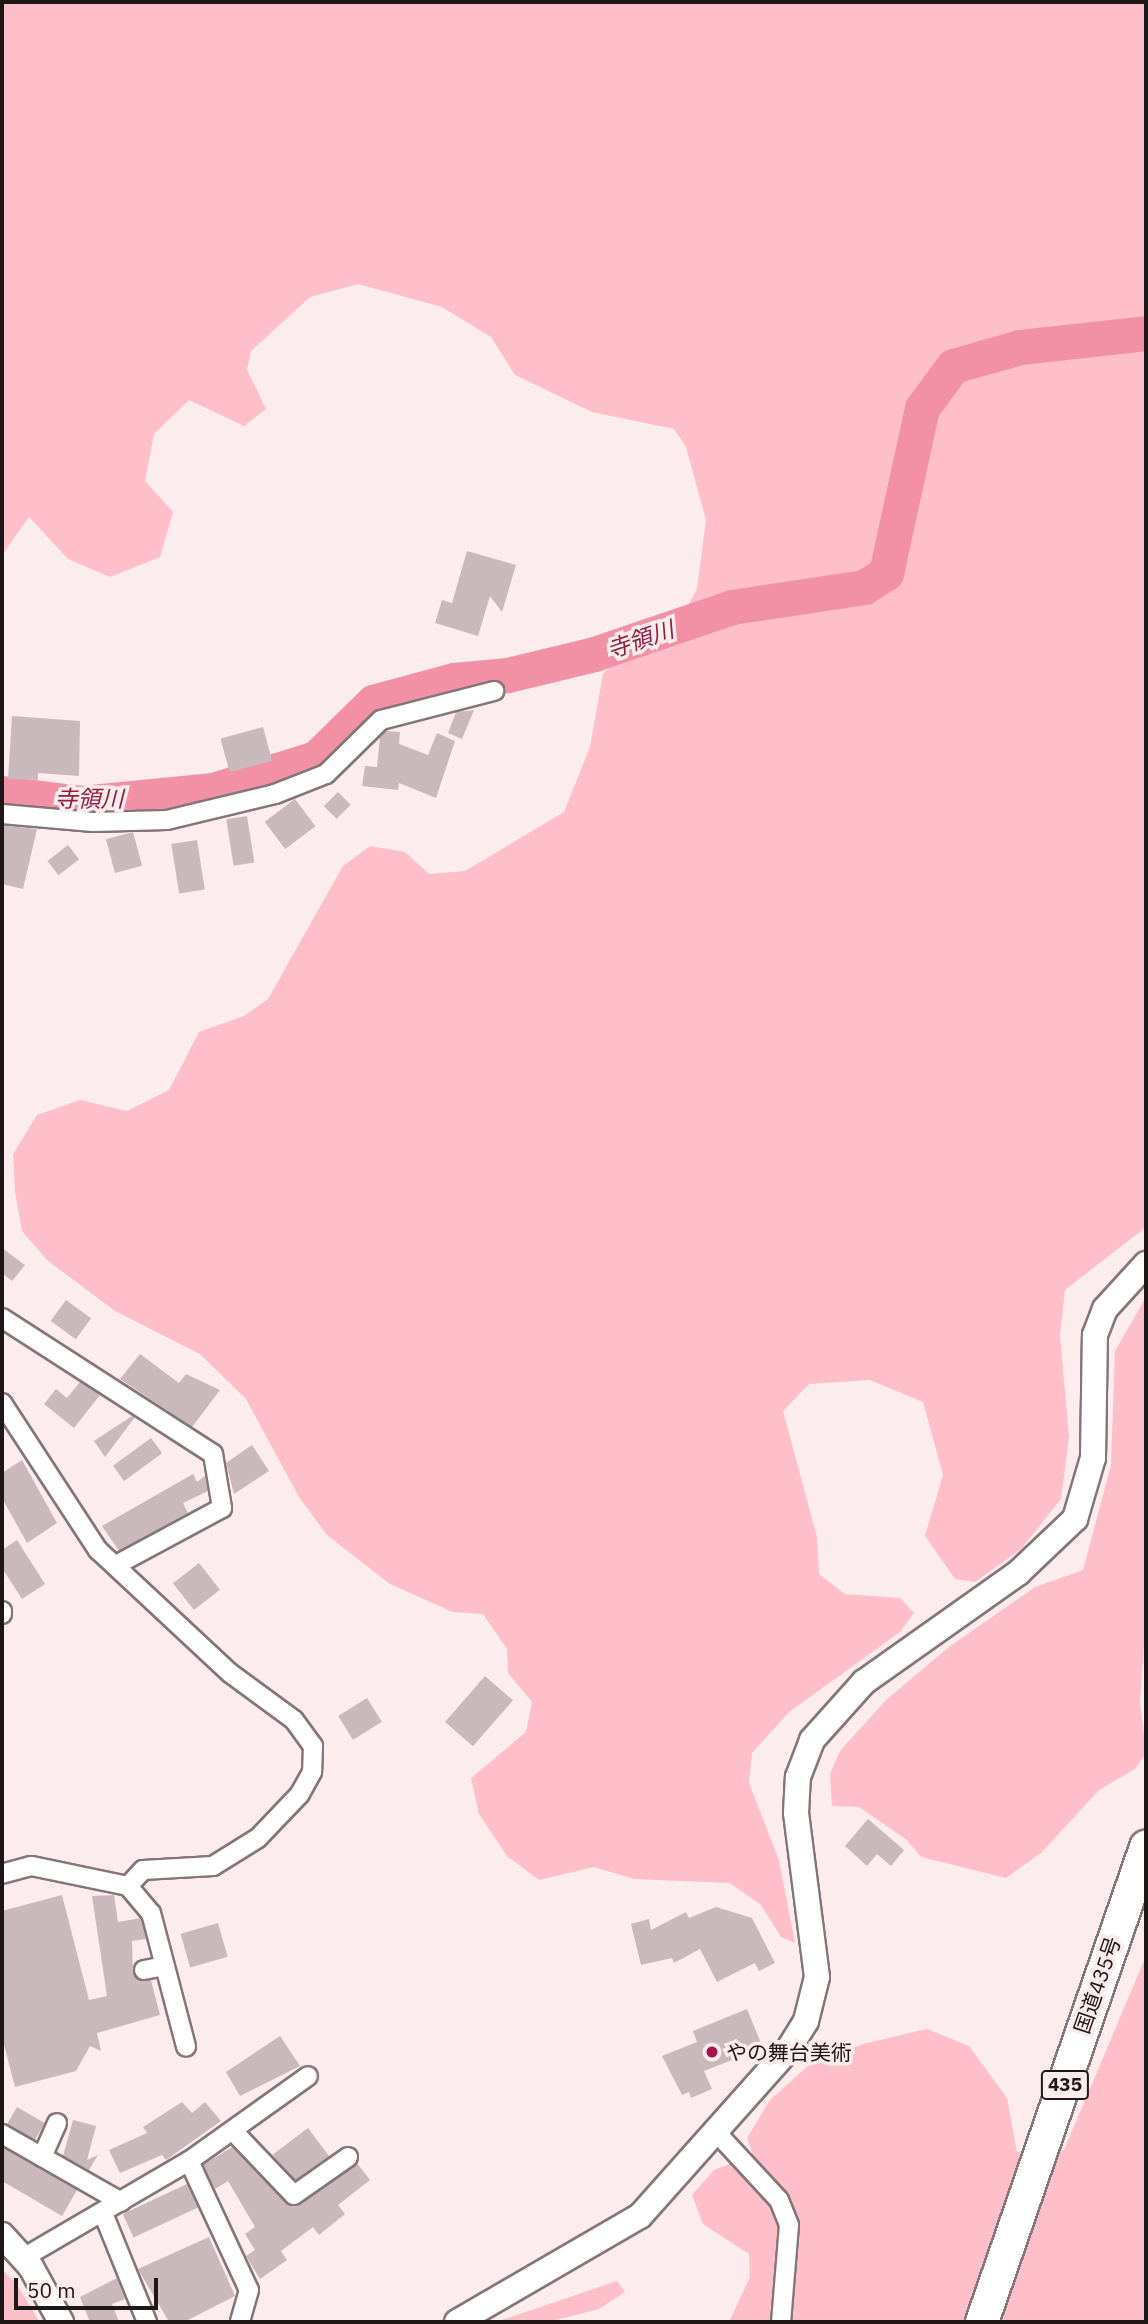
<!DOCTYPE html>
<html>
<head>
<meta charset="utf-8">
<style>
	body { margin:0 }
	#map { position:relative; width:1148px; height:2324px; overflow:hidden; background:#fcecee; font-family:"IBM Plex Sans","Noto Sans JP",sans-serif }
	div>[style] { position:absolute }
	.green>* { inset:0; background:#febeca }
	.river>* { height:35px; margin:-17.5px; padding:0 17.5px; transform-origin:17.5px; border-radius:17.5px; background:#f291a6 }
	.building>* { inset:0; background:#c9b9bc; transform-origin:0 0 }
	.roads { filter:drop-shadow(2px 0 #847678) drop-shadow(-2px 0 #847678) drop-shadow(0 2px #847678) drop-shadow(0 -2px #847678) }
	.street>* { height:18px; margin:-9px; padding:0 9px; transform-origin:9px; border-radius:9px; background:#fff }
	.secondary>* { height:24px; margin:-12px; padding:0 12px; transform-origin:12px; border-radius:12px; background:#fff }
	.highway>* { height:32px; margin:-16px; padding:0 16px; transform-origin:16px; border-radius:16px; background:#fff }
	.dots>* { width:19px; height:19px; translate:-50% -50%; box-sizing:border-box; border:4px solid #fcecee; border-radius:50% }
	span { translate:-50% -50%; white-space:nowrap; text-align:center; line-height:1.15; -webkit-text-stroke:7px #fcecee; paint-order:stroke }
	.shield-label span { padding:2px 5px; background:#fcecee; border:2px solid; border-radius:5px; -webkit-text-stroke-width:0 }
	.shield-label { font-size:19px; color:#1d1718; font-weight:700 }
	.street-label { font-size:21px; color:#1d1718 }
	.poi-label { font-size:21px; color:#1d1718 }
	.left { translate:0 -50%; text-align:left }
	.water-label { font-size:23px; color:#8e1e43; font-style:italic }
	.frame { position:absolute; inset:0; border:4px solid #1d1718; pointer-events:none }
	.scale { position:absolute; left:14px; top:2278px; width:144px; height:32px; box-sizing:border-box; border:4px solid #1d1718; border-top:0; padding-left:9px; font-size:21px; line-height:24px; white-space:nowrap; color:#1d1718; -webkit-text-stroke:5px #fcecee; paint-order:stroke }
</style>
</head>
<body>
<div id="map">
	<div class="green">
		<div style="clip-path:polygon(2px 2px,1146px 2px,1146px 1227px,1065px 1290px,1060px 1335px,1069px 1437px,1061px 1499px,1021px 1549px,975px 1582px,955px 1579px,925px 1536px,943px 1475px,923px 1402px,870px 1380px,809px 1384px,783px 1411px,817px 1537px,819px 1574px,845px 1594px,900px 1598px,914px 1613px,900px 1632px,789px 1712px,752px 1753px,749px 1783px,779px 1860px,795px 1943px,781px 1937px,761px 1905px,730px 1883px,634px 1879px,594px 1867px,539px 1880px,507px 1856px,479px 1814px,471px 1778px,526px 1732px,532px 1702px,508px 1673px,507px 1649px,483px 1614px,453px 1612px,390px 1584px,327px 1535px,299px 1497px,246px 1399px,200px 1354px,115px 1311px,47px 1260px,22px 1231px,15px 1192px,13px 1154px,37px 1115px,80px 1100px,127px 1111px,169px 1090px,199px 1032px,244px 1016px,268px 999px,343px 866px,370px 846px,405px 852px,429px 874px,465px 871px,564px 812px,590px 747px,603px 674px,621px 654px,673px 632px,697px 589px,706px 520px,686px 447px,674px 429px,592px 412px,515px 375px,491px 337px,442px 307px,358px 284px,310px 297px,251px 351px,247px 370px,266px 409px,244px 426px,189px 400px,154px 434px,145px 481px,173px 512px,160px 557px,110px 577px,68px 559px,29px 517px,2px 555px)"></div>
		<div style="clip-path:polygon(1146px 1297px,1146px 1619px,1140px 1701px,1146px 1754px,1135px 1769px,1099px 1790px,1042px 1852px,1006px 1878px,921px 1857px,907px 1840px,859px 1807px,832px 1806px,830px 1774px,840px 1751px,886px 1700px,949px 1647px,1035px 1587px,1083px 1570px,1111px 1465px,1115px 1351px)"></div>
		<div style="clip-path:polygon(1146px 1956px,1146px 2322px,729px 2322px,750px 2277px,749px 2254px,703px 2224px,692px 2195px,714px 2170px,753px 2155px,747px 2138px,770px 2100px,810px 2064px,863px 2044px,927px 2029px,969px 2046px,1007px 2098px,1017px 2152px,1064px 2150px)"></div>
		<div style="clip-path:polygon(2px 2269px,17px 2285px,40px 2322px,2px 2322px)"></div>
		<div style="clip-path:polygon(617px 2281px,625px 2292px,599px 2309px,548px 2322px,496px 2322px)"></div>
	</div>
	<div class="river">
		<div style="left:2px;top:793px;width:80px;rotate:7.2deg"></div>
		<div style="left:81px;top:803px;width:133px;rotate:-5.6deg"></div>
		<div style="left:213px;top:790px;width:108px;rotate:-17.3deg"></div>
		<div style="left:316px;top:758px;width:80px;rotate:-44.5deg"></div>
		<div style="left:373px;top:702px;width:84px;rotate:-15.2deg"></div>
		<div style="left:454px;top:680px;width:54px;rotate:-5.3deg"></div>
		<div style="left:508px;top:675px;width:89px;rotate:-13.7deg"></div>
		<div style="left:594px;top:654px;width:146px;rotate:-18.8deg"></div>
		<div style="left:732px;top:607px;width:134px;rotate:-8.6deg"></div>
		<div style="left:864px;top:587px;width:26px;rotate:-32deg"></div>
		<div style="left:886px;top:573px;width:169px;rotate:-77.7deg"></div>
		<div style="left:922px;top:408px;width:52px;rotate:-53.6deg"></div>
		<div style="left:953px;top:366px;width:70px;rotate:-15.8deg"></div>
		<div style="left:1020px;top:347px;width:127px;rotate:-6.3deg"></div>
	</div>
	<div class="building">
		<div style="clip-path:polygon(467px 551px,516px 565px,502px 612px,490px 596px,478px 636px,435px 623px,442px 600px,452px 603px)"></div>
		<div style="clip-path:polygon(474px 710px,462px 739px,448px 733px,456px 712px)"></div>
		<div style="clip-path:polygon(12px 716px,80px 721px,79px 776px,38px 773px,38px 780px,8px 779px)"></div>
		<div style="left:263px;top:727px;width:35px;height:44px;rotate:75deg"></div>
		<div style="clip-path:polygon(386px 731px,400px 732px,399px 744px,428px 755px,437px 733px,455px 741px,436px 798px,399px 783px,398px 790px,362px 786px,365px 766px,377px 767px,380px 737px)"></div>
		<div style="left:338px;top:792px;width:18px;height:20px;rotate:45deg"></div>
		<div style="left:295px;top:799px;width:34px;height:38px;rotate:53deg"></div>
		<div style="left:247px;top:816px;width:47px;height:21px;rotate:81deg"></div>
		<div style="clip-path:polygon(2px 825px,37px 829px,23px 889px,2px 884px)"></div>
		<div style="left:133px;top:832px;width:35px;height:28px;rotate:75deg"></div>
		<div style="left:197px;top:840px;width:50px;height:26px;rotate:81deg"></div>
		<div style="left:68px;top:845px;width:18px;height:26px;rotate:52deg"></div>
		<div style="clip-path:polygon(2px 1248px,25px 1265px,12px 1281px,2px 1273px)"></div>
		<div style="left:66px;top:1300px;width:31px;height:26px;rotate:36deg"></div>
		<div style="clip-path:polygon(140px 1354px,179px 1383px,186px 1374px,220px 1390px,192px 1427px,120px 1379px)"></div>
		<div style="clip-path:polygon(80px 1382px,100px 1395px,74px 1428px,44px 1404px,56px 1389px,67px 1398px)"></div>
		<div style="clip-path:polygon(132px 1416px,135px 1417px,105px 1457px,94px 1441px)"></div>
		<div style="left:151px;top:1438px;width:19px;height:47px;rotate:54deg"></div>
		<div style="clip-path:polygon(252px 1445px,269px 1471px,234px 1494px,226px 1463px)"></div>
		<div style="clip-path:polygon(22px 1460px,57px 1523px,27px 1543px,2px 1498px,2px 1473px)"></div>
		<div style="clip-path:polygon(193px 1474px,197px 1482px,205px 1476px,208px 1491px,183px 1503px,188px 1513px,119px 1551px,102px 1526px)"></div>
		<div style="clip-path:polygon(17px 1540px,45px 1584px,22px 1599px,2px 1568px,2px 1550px)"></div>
		<div style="left:199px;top:1563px;width:34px;height:33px;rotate:52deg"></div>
		<div style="left:485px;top:1676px;width:37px;height:61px;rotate:41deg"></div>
		<div style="left:367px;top:1698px;width:28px;height:34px;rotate:58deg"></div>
		<div style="clip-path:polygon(868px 1819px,904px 1850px,891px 1866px,877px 1854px,867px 1866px,845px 1846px)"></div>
		<div style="clip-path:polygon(62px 1895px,89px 2000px,107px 1996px,92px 1896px,114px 1895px,118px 1922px,141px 1918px,146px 1939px,132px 1941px,133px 1973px,140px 1980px,151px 1980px,160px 2015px,97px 2033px,101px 2051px,90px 2046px,76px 2071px,15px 2087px,2px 2037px,2px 1911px)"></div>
		<div style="clip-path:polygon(716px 1907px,752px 1918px,775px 1963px,759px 1971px,755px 1963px,717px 1982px,700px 1949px,674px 1963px,672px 1958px,641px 1965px,631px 1924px,649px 1919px,651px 1930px,686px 1912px,689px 1918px)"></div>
		<div style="left:218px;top:1923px;width:35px;height:39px;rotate:74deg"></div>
		<div style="clip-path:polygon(747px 2009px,763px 2048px,704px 2071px,712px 2089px,691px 2098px,689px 2092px,682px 2095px,662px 2056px,697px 2042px,693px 2031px)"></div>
		<div style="clip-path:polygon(280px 2036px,300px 2066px,240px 2096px,226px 2072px)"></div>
		<div style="clip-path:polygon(182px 2102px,192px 2113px,205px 2102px,221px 2121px,166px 2160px,162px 2155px,120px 2173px,109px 2150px,147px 2133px,143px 2127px)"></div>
		<div style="left:17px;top:2107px;width:32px;height:20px;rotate:30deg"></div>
		<div style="clip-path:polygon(73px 2120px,96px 2126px,87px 2160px,98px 2155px,89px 2170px,63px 2156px)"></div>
		<div style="left:308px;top:2128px;width:35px;height:44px;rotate:53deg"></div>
		<div style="clip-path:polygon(2px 2147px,77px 2190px,62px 2216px,2px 2181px)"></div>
		<div style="clip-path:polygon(232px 2147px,291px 2206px,357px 2163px,370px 2180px,338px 2205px,345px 2214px,319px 2235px,313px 2227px,281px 2251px,287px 2260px,260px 2279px,246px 2256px,255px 2250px,245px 2234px,255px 2227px,228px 2181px,215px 2189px,203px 2165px)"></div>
		<div style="left:187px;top:2184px;width:26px;height:71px;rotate:65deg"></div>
		<div style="clip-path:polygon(209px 2237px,235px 2296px,184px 2322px,169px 2322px,138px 2269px)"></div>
		<div style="clip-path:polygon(117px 2278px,125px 2299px,112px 2304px,119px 2322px,90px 2322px,80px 2297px)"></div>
	</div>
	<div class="roads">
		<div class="street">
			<div style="left:2px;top:814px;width:91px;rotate:5deg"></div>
			<div style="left:93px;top:822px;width:74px;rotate:-1.5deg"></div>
			<div style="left:167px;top:820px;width:111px;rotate:-13.5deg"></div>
			<div style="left:275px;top:794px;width:55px;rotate:-21.4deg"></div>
			<div style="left:326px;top:774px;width:77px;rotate:-44.5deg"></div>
			<div style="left:381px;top:720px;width:117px;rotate:-14.4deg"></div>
			<div style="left:2px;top:1318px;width:251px;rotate:32.8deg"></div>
			<div style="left:213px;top:1454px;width:55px;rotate:80.5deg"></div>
			<div style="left:222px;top:1508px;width:120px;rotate:151.7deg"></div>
			<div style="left:2px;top:1403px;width:176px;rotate:56.9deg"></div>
			<div style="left:98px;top:1550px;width:180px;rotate:43deg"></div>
			<div style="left:230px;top:1673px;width:79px;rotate:36.3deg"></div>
			<div style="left:294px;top:1720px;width:32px;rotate:54deg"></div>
			<div style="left:313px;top:1746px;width:26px;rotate:92deg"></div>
			<div style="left:312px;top:1772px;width:25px;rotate:119deg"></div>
			<div style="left:300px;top:1794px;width:61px;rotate:133.7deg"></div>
			<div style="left:258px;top:1838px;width:53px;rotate:148.1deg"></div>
			<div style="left:213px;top:1866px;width:70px;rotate:176.7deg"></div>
			<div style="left:143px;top:1870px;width:22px;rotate:133deg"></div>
			<div style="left:128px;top:1886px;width:99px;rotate:-168.3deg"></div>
			<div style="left:31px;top:1866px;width:30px;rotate:165deg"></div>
			<div style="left:2px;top:1611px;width:3px;rotate:90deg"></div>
			<div style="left:128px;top:1886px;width:35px;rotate:50deg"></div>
			<div style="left:151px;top:1913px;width:138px;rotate:75.3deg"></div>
			<div style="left:144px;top:1970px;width:21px;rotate:-11deg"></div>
			<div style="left:233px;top:2131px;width:88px;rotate:46.4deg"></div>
			<div style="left:294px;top:2195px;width:66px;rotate:-35.1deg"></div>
			<div style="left:717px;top:2133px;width:91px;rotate:47.2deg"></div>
			<div style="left:779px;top:2200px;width:27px;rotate:68deg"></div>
			<div style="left:789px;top:2225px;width:97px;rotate:94.7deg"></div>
			<div style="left:2px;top:2134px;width:137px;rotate:29.7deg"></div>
			<div style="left:42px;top:2157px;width:37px;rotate:-66deg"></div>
			<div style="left:189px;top:2161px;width:142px;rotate:65.1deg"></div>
			<div style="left:249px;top:2290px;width:33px;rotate:106deg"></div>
			<div style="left:103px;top:2213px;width:118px;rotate:68deg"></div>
			<div style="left:23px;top:2258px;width:192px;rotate:-30.3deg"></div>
			<div style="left:189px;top:2161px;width:146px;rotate:-35.5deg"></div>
		</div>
		<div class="secondary">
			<div style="left:2px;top:2235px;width:43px;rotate:47.8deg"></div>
			<div style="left:31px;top:2267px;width:63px;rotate:61.4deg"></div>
			<div style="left:457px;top:2322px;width:211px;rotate:-30.1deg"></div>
			<div style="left:640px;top:2216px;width:222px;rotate:-48.3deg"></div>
			<div style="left:788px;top:2050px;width:34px;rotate:-58deg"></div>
			<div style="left:806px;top:2021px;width:45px;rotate:-76deg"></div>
			<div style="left:817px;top:1977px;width:165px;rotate:-97.3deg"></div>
			<div style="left:796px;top:1813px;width:36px;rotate:-87deg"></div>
			<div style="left:798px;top:1777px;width:40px;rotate:-69deg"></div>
			<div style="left:812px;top:1740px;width:78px;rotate:-48.1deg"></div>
			<div style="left:864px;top:1682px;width:189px;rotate:-35.3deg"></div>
			<div style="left:1018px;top:1573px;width:79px;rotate:-43.5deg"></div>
			<div style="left:1075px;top:1519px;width:64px;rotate:-73.6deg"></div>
			<div style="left:1093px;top:1458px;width:123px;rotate:-89.1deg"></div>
			<div style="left:1095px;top:1335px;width:28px;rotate:-69deg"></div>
			<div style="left:1105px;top:1309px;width:61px;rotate:-47.7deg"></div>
		</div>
		<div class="highway">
			<div style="left:982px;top:2322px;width:503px;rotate:-70.95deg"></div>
		</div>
	</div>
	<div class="dots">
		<div style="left:712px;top:2052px;background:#a7134c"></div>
	</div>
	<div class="shield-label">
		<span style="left:1065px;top:2085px">435</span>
	</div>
	<div class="street-label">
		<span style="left:1097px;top:1985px;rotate:-71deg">国道435号</span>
	</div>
	<div class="poi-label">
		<span class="left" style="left:726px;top:2052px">やの舞台美術</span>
	</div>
	<div class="water-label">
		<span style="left:640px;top:639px;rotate:-19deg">寺領川</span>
		<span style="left:89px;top:798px">寺領川</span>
	</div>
	<div class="frame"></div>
	<div class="scale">50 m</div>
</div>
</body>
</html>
